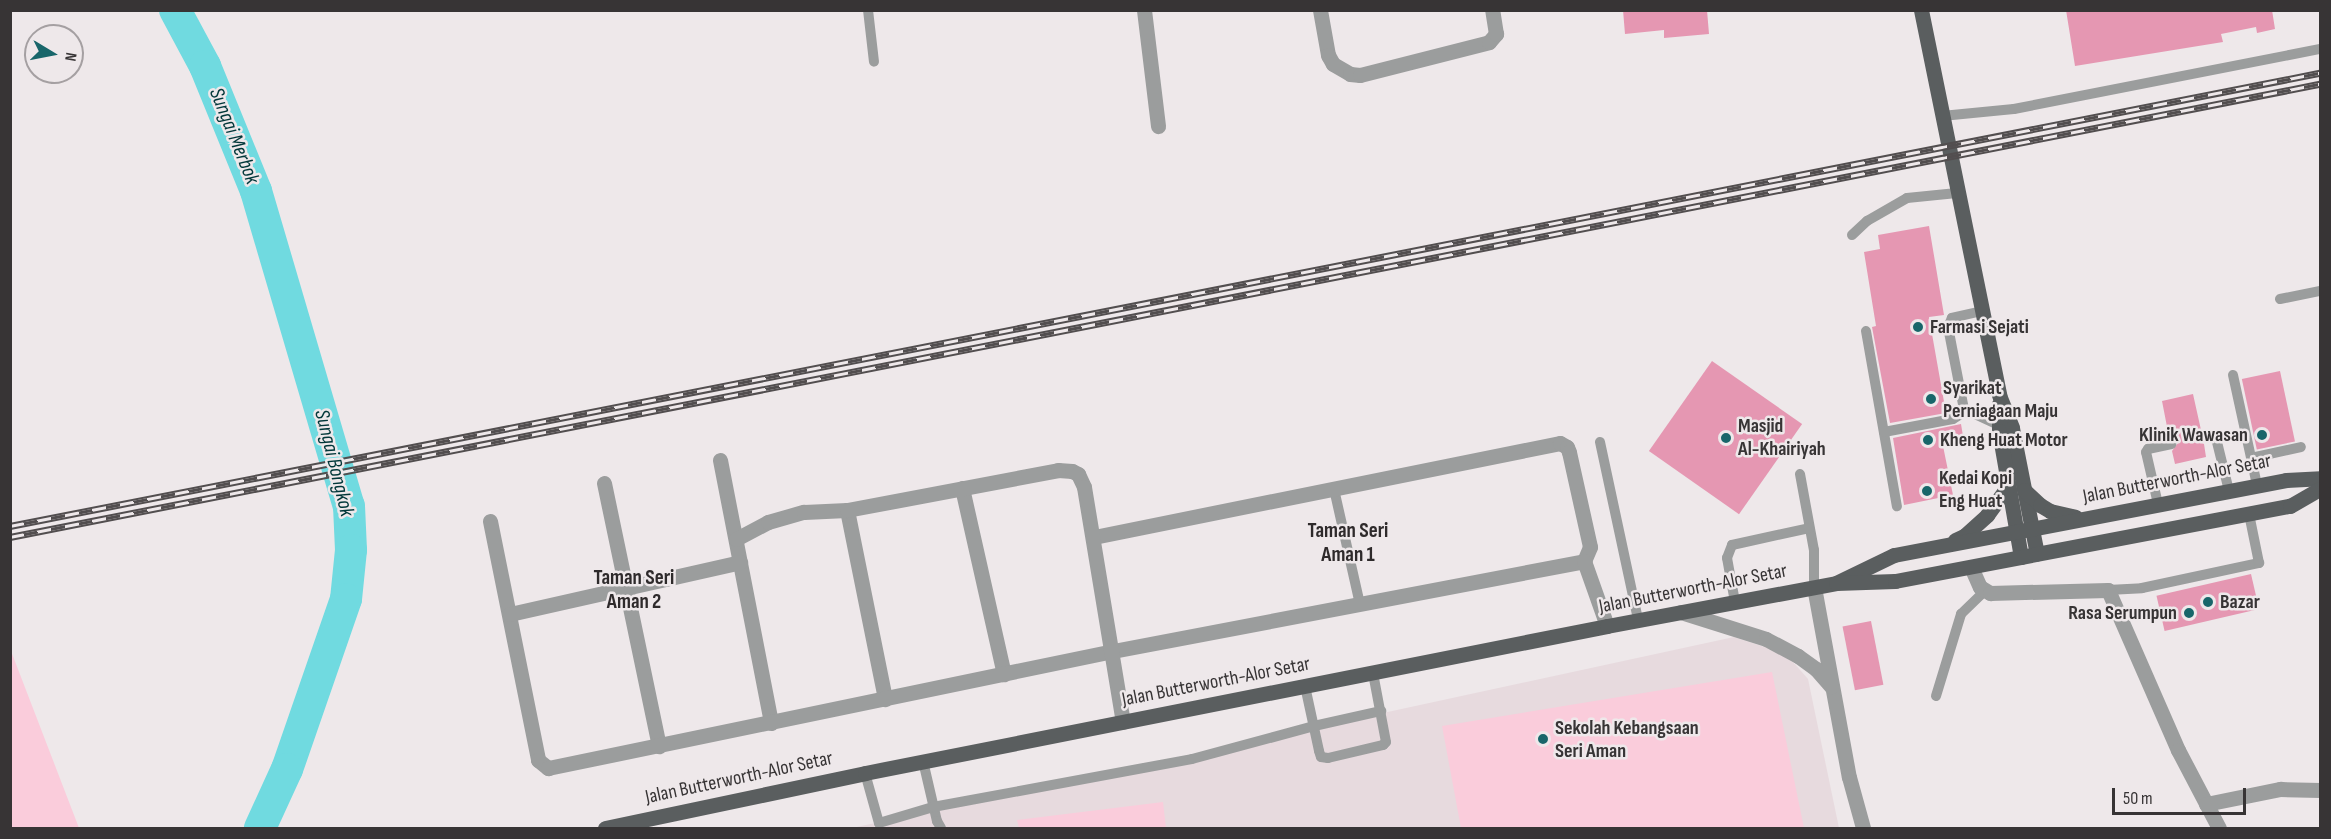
<!DOCTYPE html>
<html>
<head>
<meta charset="utf-8">
<style>
	body { margin:0 }
	#map { position:relative; width:2331px; height:839px; overflow:hidden; background:#eee8ea; font-family:"Sofia Sans Condensed",sans-serif }
	div>[style] { position:absolute }
	.built>* { inset:0; background:#e7dade }
	.green>* { inset:0; background:#faccdb }
	.river>* { height:32px; margin:-16px; padding:0 16px; transform-origin:16px; border-radius:16px; background:#70dae0 }
	.building>* { inset:0; background:#e597b2; transform-origin:0 0 }
	.service>* { height:10px; margin:-5px; padding:0 5px; transform-origin:5px; border-radius:5px; background:#9b9d9d }
	.minor>* { height:15px; margin:-7.5px; padding:0 7.5px; transform-origin:7.5px; border-radius:7.5px; background:#9b9d9d }
	.primary>* { height:15px; margin:-7.5px; padding:0 7.5px; transform-origin:7.5px; border-radius:7.5px; background:#5a5e5f }
	.rail>* { height:7px; margin-top:-3.5px; transform-origin:0; background:repeating-linear-gradient(90deg,#eee8ea 0 14px,#524e4f 0 28px); box-sizing:border-box; border-block:2px solid #524e4f }
	.dots>* { width:16px; height:16px; translate:-50% -50%; box-sizing:border-box; border:3px solid #eee8ea; border-radius:50% }
	span { translate:-50% -50%; white-space:nowrap; text-align:center; line-height:1.15; -webkit-text-stroke:5px #eee8ea; paint-order:stroke }
	.poi-label { font-size:20px; color:#373435; font-weight:700 }
	.left { translate:0 -50%; text-align:left }
	.right { translate:-100% -50%; text-align:right }
	.street-label { font-size:20px; color:#373435 }
	.water-label { font-size:21px; color:#013739; font-style:italic }
	.neighbourhood-label { font-size:21px; color:#2e2a2b; font-weight:700 }
	.frame { position:absolute; inset:0; border:12px solid #373435; pointer-events:none }
	.north { position:absolute; left:24px; top:24px; width:60px; height:60px; box-sizing:border-box; background:#eee8ea; border:2px solid #a5a0a2; border-radius:50%; rotate:100deg; font-size:16px; font-weight:700; line-height:24px; text-align:center; color:#373435 }
	.north::after { content:''; display:block; margin:auto; width:21px; height:27px; background:#18666a; clip-path:polygon(50% 0,100% 100%,50% 72%,0 100%) }
	.scale { position:absolute; left:2112px; top:788px; width:134px; height:27px; box-sizing:border-box; border:3px solid #373435; border-top:0; padding-left:8px; font-size:18px; line-height:21px; white-space:nowrap; color:#373435; -webkit-text-stroke:4px #eee8ea; paint-order:stroke }
</style>
</head>
<body>
<div id="map">
	<div class="built">
		<div style="clip-path:polygon(1734px 637px,1786px 654px,1808px 679px,1839px 828px,852px 828px)"></div>
	</div>
	<div class="green">
		<div style="clip-path:polygon(11px 651px,79px 828px,80px 828px,11px 828px)"></div>
		<div style="clip-path:polygon(1772px 672px,1804px 828px,1461px 828px,1442px 726px)"></div>
		<div style="clip-path:polygon(1163px 802px,1166px 828px,1019px 828px,1017px 820px)"></div>
	</div>
	<div class="river">
		<div style="left:175px;top:10px;width:64px;rotate:61.8deg"></div>
		<div style="left:205px;top:66px;width:135px;rotate:67.8deg"></div>
		<div style="left:256px;top:191px;width:328px;rotate:73.6deg"></div>
		<div style="left:349px;top:506px;width:44px;rotate:87.4deg"></div>
		<div style="left:351px;top:550px;width:49px;rotate:95.8deg"></div>
		<div style="left:346px;top:599px;width:180px;rotate:109.1deg"></div>
		<div style="left:287px;top:769px;width:65px;rotate:114.6deg"></div>
	</div>
	<div class="building">
		<div style="clip-path:polygon(1623px 10px,1707px 10px,1709px 34px,1664px 38px,1664px 30px,1625px 34px)"></div>
		<div style="clip-path:polygon(2066px 10px,2272px 10px,2275px 29px,2257px 33px,2256px 27px,2221px 34px,2223px 42px,2075px 66px)"></div>
		<div style="clip-path:polygon(1929px 226px,1944px 315px,1929px 317px,1946px 413px,1890px 423px,1872px 327px,1876px 326px,1864px 252px,1880px 249px,1878px 235px)"></div>
		<div style="left:1712px;top:361px;width:110px;height:110px;rotate:35deg"></div>
		<div style="left:2280px;top:371px;width:72px;height:39px;rotate:78deg"></div>
		<div style="clip-path:polygon(2193px 394px,2201px 430px,2195px 434px,2195px 439px,2204px 444px,2206px 457px,2175px 464px,2172px 451px,2178px 443px,2176px 439px,2169px 437px,2162px 401px)"></div>
		<div style="clip-path:polygon(1961px 424px,1964px 442px,1943px 446px,1953px 495px,1904px 505px,1893px 438px)"></div>
		<div style="left:2251px;top:574px;width:36px;height:97px;rotate:77deg"></div>
		<div style="left:1871px;top:621px;width:65px;height:29px;rotate:79deg"></div>
	</div>
	<div class="service">
		<div style="left:868px;top:10px;width:52px;rotate:83.4deg"></div>
		<div style="left:1942px;top:116px;width:72px;rotate:-5.6deg"></div>
		<div style="left:2014px;top:109px;width:312px;rotate:-11.1deg"></div>
		<div style="left:1852px;top:235px;width:21px;rotate:-43deg"></div>
		<div style="left:1867px;top:221px;width:46px;rotate:-29.9deg"></div>
		<div style="left:1907px;top:198px;width:50px;rotate:-5.7deg"></div>
		<div style="left:2280px;top:299px;width:41px;rotate:-11.3deg"></div>
		<div style="left:1982px;top:311px;width:31px;rotate:167deg"></div>
		<div style="left:1952px;top:318px;width:10px;rotate:114deg"></div>
		<div style="left:1948px;top:327px;width:84px;rotate:79deg"></div>
		<div style="left:1964px;top:409px;width:38px;rotate:25deg"></div>
		<div style="left:1866px;top:331px;width:178px;rotate:80deg"></div>
		<div style="left:2233px;top:375px;width:113px;rotate:77.7deg"></div>
		<div style="left:1884px;top:432px;width:70px;rotate:-10.7deg"></div>
		<div style="left:1953px;top:419px;width:15px;rotate:-32deg"></div>
		<div style="left:2202px;top:437px;width:10px;rotate:-11deg"></div>
		<div style="left:2212px;top:435px;width:5px;rotate:37deg"></div>
		<div style="left:2216px;top:438px;width:55px;rotate:76.2deg"></div>
		<div style="left:1600px;top:442px;width:182px;rotate:77.9deg"></div>
		<div style="left:2251px;top:458px;width:51px;rotate:-12.4deg"></div>
		<div style="left:1800px;top:474px;width:77px;rotate:79.6deg"></div>
		<div style="left:1814px;top:550px;width:37px;rotate:90deg"></div>
		<div style="left:1334px;top:489px;width:118px;rotate:77.3deg"></div>
		<div style="left:2158px;top:504px;width:53px;rotate:-103deg"></div>
		<div style="left:2146px;top:452px;width:4px;rotate:-56deg"></div>
		<div style="left:2148px;top:449px;width:24px;rotate:-12deg"></div>
		<div style="left:2108px;top:590px;width:34px;rotate:-3deg"></div>
		<div style="left:2142px;top:588px;width:120px;rotate:-12.1deg"></div>
		<div style="left:2259px;top:563px;width:50px;rotate:-101.5deg"></div>
		<div style="left:1735px;top:602px;width:45px;rotate:-100.3deg"></div>
		<div style="left:1727px;top:558px;width:14px;rotate:-69deg"></div>
		<div style="left:1732px;top:545px;width:79px;rotate:-12.4deg"></div>
		<div style="left:1305px;top:686px;width:66px;rotate:77.8deg"></div>
		<div style="left:1319px;top:751px;width:6px;rotate:72deg"></div>
		<div style="left:1321px;top:757px;width:7px;rotate:8deg"></div>
		<div style="left:1328px;top:758px;width:57px;rotate:-13.3deg"></div>
		<div style="left:1383px;top:745px;width:4px;rotate:-45deg"></div>
		<div style="left:1386px;top:742px;width:70px;rotate:-100.7deg"></div>
		<div style="left:1936px;top:696px;width:86px;rotate:-73deg"></div>
		<div style="left:1961px;top:614px;width:32px;rotate:-44deg"></div>
		<div style="left:923px;top:761px;width:62px;rotate:76.9deg"></div>
		<div style="left:937px;top:821px;width:8px;rotate:60deg"></div>
		<div style="left:865px;top:773px;width:52px;rotate:74.4deg"></div>
		<div style="left:879px;top:823px;width:56px;rotate:-16.5deg"></div>
		<div style="left:933px;top:807px;width:263px;rotate:-10.5deg"></div>
		<div style="left:1192px;top:759px;width:126px;rotate:-15.1deg"></div>
		<div style="left:1314px;top:726px;width:69px;rotate:-12.6deg"></div>
	</div>
	<div class="minor">
		<div style="left:1144px;top:10px;width:117px;rotate:83.1deg"></div>
		<div style="left:1320px;top:10px;width:46px;rotate:79.9deg"></div>
		<div style="left:1328px;top:55px;width:10px;rotate:61deg"></div>
		<div style="left:1333px;top:64px;width:20px;rotate:30deg"></div>
		<div style="left:1350px;top:74px;width:10px;rotate:6deg"></div>
		<div style="left:1360px;top:75px;width:133px;rotate:-14.3deg"></div>
		<div style="left:1489px;top:42px;width:11px;rotate:-49deg"></div>
		<div style="left:1496px;top:34px;width:24px;rotate:-99deg"></div>
		<div style="left:720px;top:460px;width:268px;rotate:79deg"></div>
		<div style="left:604px;top:483px;width:269px;rotate:78.2deg"></div>
		<div style="left:962px;top:488px;width:191px;rotate:77.3deg"></div>
		<div style="left:847px;top:510px;width:193px;rotate:78.6deg"></div>
		<div style="left:490px;top:521px;width:244px;rotate:78.6deg"></div>
		<div style="left:538px;top:760px;width:13px;rotate:39deg"></div>
		<div style="left:548px;top:768px;width:577px;rotate:-11.7deg"></div>
		<div style="left:1113px;top:651px;width:480px;rotate:-10.8deg"></div>
		<div style="left:1094px;top:537px;width:475px;rotate:-11.4deg"></div>
		<div style="left:1560px;top:443px;width:8px;rotate:30deg"></div>
		<div style="left:1567px;top:447px;width:5px;rotate:68deg"></div>
		<div style="left:1569px;top:452px;width:97px;rotate:77.5deg"></div>
		<div style="left:1590px;top:547px;width:15px;rotate:113deg"></div>
		<div style="left:1584px;top:561px;width:69px;rotate:70.5deg"></div>
		<div style="left:736px;top:539px;width:36px;rotate:-28deg"></div>
		<div style="left:768px;top:522px;width:37px;rotate:-16deg"></div>
		<div style="left:804px;top:512px;width:43px;rotate:-2.7deg"></div>
		<div style="left:847px;top:510px;width:215px;rotate:-10.7deg"></div>
		<div style="left:1058px;top:470px;width:14px;rotate:4deg"></div>
		<div style="left:1072px;top:471px;width:7px;rotate:27deg"></div>
		<div style="left:1078px;top:474px;width:14px;rotate:65deg"></div>
		<div style="left:1084px;top:487px;width:238px;rotate:80.6deg"></div>
		<div style="left:1971px;top:567px;width:22px;rotate:66deg"></div>
		<div style="left:1980px;top:587px;width:12px;rotate:31deg"></div>
		<div style="left:1990px;top:593px;width:118px;rotate:-1.5deg"></div>
		<div style="left:2108px;top:590px;width:175px;rotate:66.4deg"></div>
		<div style="left:2178px;top:750px;width:88px;rotate:62.3deg"></div>
		<div style="left:1814px;top:587px;width:193px;rotate:79.6deg"></div>
		<div style="left:1849px;top:777px;width:53px;rotate:74.6deg"></div>
		<div style="left:1681px;top:612px;width:89px;rotate:17.6deg"></div>
		<div style="left:1766px;top:639px;width:36px;rotate:28deg"></div>
		<div style="left:1798px;top:656px;width:22px;rotate:36deg"></div>
		<div style="left:1816px;top:669px;width:23px;rotate:49deg"></div>
		<div style="left:510px;top:614px;width:236px;rotate:-12.7deg"></div>
		<div style="left:2206px;top:804px;width:76px;rotate:-11.5deg"></div>
		<div style="left:2280px;top:789px;width:40px;rotate:1.4deg"></div>
	</div>
	<div class="primary">
		<div style="left:1921px;top:10px;width:393px;rotate:78.5deg"></div>
		<div style="left:1999px;top:395px;width:35px;rotate:68deg"></div>
		<div style="left:2012px;top:428px;width:128px;rotate:78.8deg"></div>
		<div style="left:1999px;top:404px;width:27px;rotate:90deg"></div>
		<div style="left:1999px;top:431px;width:128px;rotate:80.1deg"></div>
		<div style="left:2024px;top:490px;width:22px;rotate:43deg"></div>
		<div style="left:2040px;top:505px;width:12px;rotate:31deg"></div>
		<div style="left:2050px;top:511px;width:26px;rotate:13deg"></div>
		<div style="left:1955px;top:540px;width:10px;rotate:-24deg"></div>
		<div style="left:1964px;top:536px;width:31px;rotate:-42deg"></div>
		<div style="left:1987px;top:515px;width:37px;rotate:-54deg"></div>
		<div style="left:1838px;top:582px;width:62px;rotate:-25.7deg"></div>
		<div style="left:1894px;top:555px;width:399px;rotate:-10.8deg"></div>
		<div style="left:2286px;top:480px;width:34px;rotate:-3deg"></div>
		<div style="left:605px;top:828px;width:266px;rotate:-11.9deg"></div>
		<div style="left:865px;top:773px;width:756px;rotate:-11.21deg"></div>
		<div style="left:1607px;top:626px;width:233px;rotate:-10.6deg"></div>
		<div style="left:1836px;top:583px;width:59px;rotate:-1.9deg"></div>
		<div style="left:1895px;top:581px;width:402px;rotate:-10.8deg"></div>
		<div style="left:2290px;top:506px;width:34px;rotate:-30deg"></div>
	</div>
	<div class="rail">
		<div style="left:10px;top:526px;width:2354px;rotate:-11.1deg"></div>
		<div style="left:10px;top:537px;width:2354px;rotate:-11.1deg"></div>
	</div>
	<div class="dots">
		<div style="left:1918px;top:327px;background:#18666a"></div>
		<div style="left:1931px;top:399px;background:#18666a"></div>
		<div style="left:2262px;top:435px;background:#18666a"></div>
		<div style="left:1726px;top:438px;background:#18666a"></div>
		<div style="left:1928px;top:440px;background:#18666a"></div>
		<div style="left:1927px;top:491px;background:#18666a"></div>
		<div style="left:2208px;top:602px;background:#18666a"></div>
		<div style="left:2189px;top:613px;background:#18666a"></div>
		<div style="left:1543px;top:739px;background:#18666a"></div>
	</div>
	<div class="poi-label">
		<span class="left" style="left:1930px;top:327px">Farmasi Sejati</span>
		<span class="left" style="left:1943px;top:400px">Syarikat<br>Perniagaan Maju</span>
		<span class="left" style="left:1738px;top:438px">Masjid<br>Al-Khairiyah</span>
		<span class="right" style="left:2248px;top:435px">Klinik Wawasan</span>
		<span class="left" style="left:1940px;top:440px">Kheng Huat Motor</span>
		<span class="left" style="left:1939px;top:490px">Kedai Kopi<br>Eng Huat</span>
		<span class="left" style="left:2220px;top:602px">Bazar</span>
		<span class="right" style="left:2177px;top:613px">Rasa Serumpun</span>
		<span class="left" style="left:1555px;top:740px">Sekolah Kebangsaan<br>Seri Aman</span>
	</div>
	<div class="street-label">
		<span style="left:2177px;top:479px;rotate:-11deg">Jalan Butterworth-Alor Setar</span>
		<span style="left:1693px;top:589px;rotate:-11deg">Jalan Butterworth-Alor Setar</span>
		<span style="left:1216px;top:682px;rotate:-11deg">Jalan Butterworth-Alor Setar</span>
		<span style="left:739px;top:778px;rotate:-12deg">Jalan Butterworth-Alor Setar</span>
	</div>
	<div class="water-label">
		<span style="left:234px;top:136px;rotate:68deg">Sungai Merbok</span>
		<span style="left:334px;top:463px;rotate:76deg">Sungai Bongkok</span>
	</div>
	<div class="neighbourhood-label">
		<span style="left:1348px;top:543px">Taman Seri<br>Aman 1</span>
		<span style="left:634px;top:590px">Taman Seri<br>Aman 2</span>
	</div>
	<div class="frame"></div>
	<div class="north">N</div>
	<div class="scale">50 m</div>
</div>
</body>
</html>
